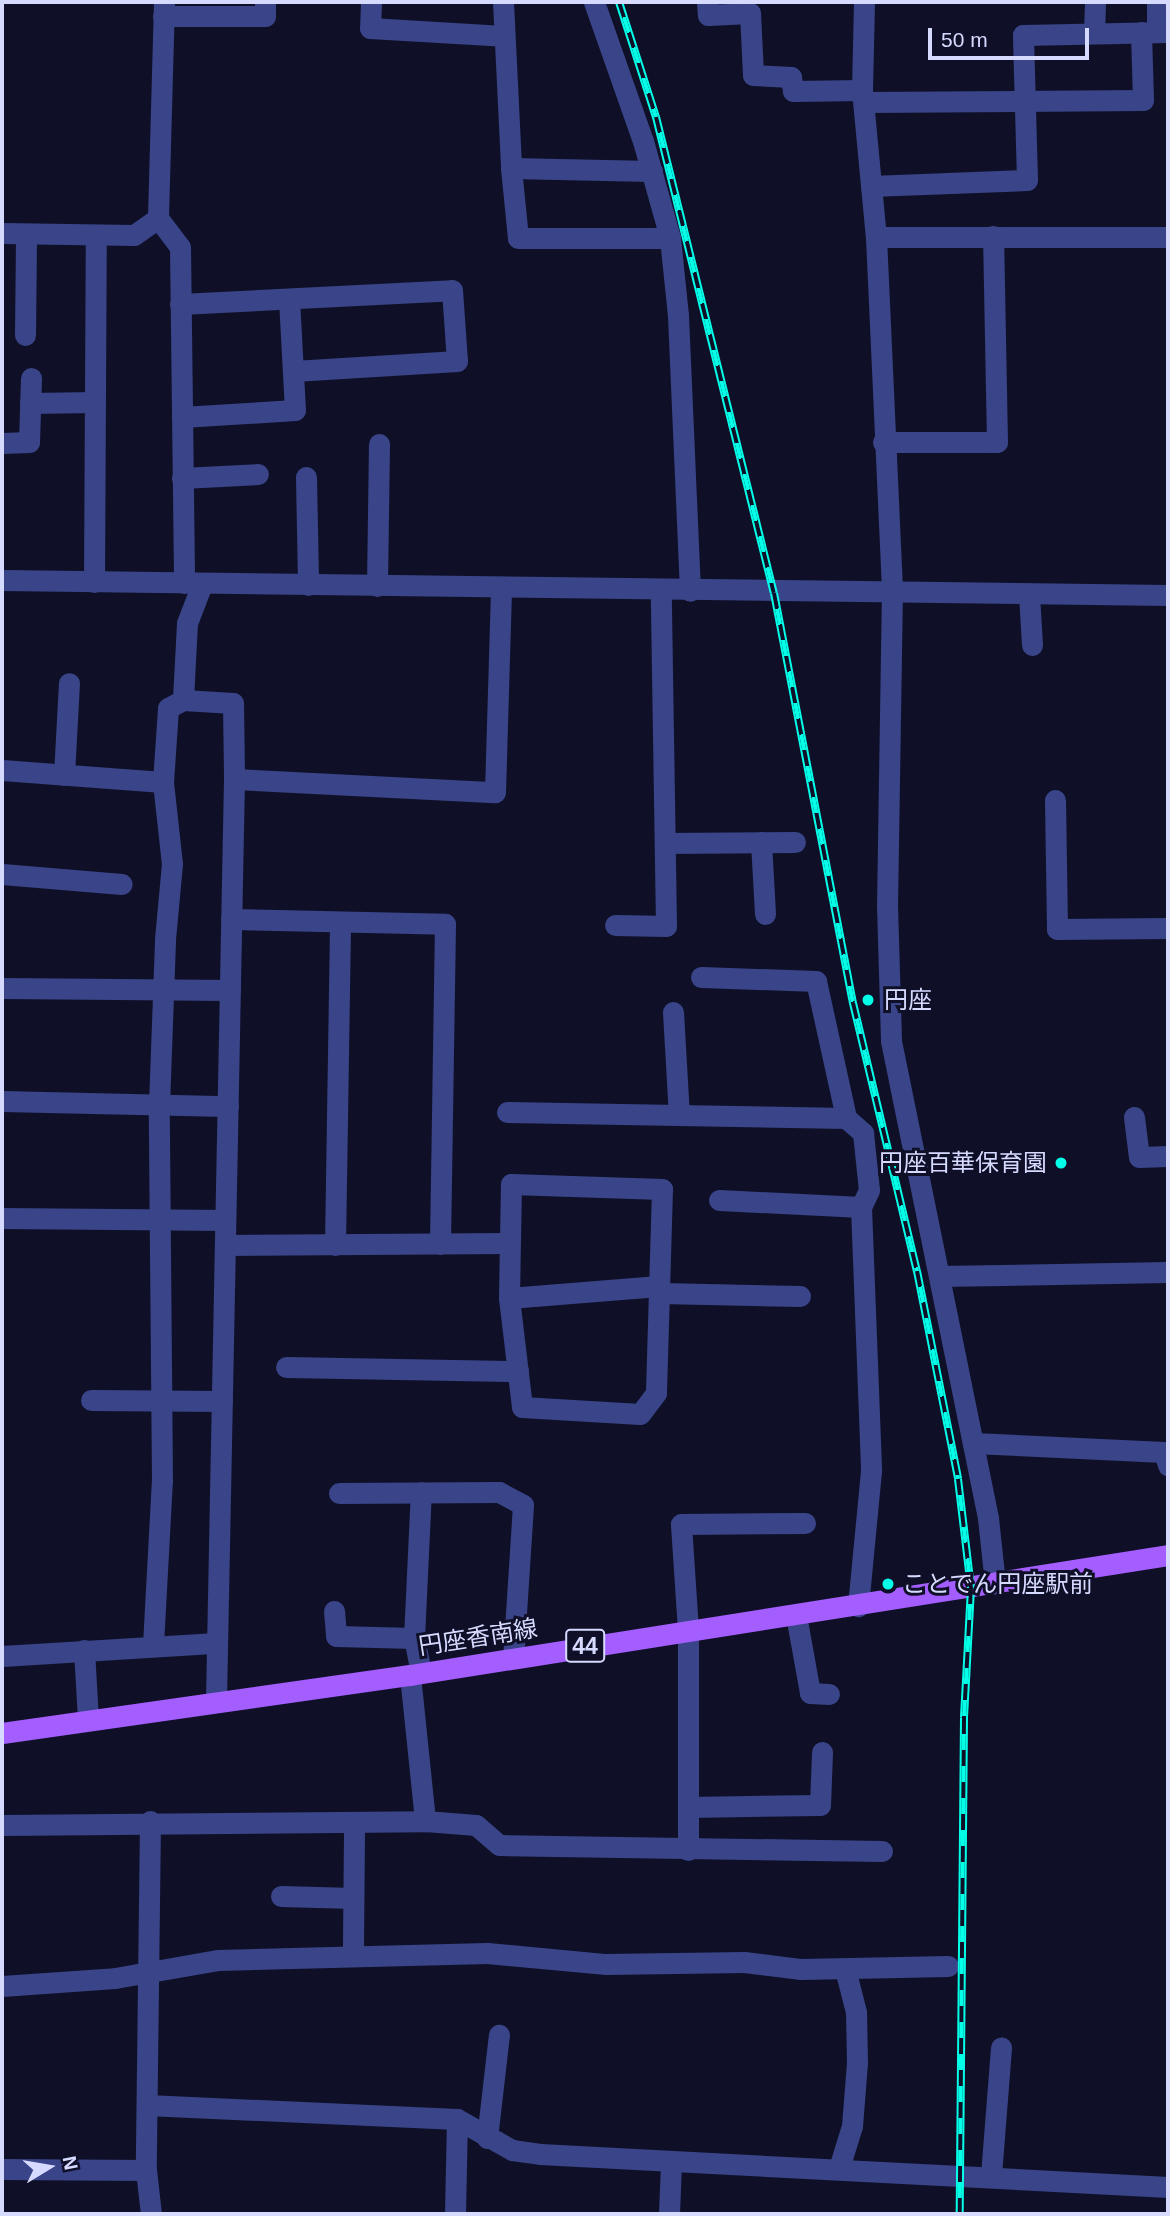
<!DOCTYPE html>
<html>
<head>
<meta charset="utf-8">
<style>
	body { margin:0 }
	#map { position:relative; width:1170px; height:2216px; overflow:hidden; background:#0f1028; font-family:Helvetica,"Noto Sans JP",sans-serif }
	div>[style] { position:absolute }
	.minor>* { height:21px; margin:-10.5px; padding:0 10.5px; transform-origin:10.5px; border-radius:10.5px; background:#394588 }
	.major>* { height:21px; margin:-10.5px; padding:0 10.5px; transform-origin:10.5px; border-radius:10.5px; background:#a45eff }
	.rail>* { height:8px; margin-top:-4px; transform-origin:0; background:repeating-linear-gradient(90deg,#0f1028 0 16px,#03ffe8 0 32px); box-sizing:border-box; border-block:2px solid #03ffe8 }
	.dots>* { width:19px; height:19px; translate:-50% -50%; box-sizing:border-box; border:4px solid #0f1028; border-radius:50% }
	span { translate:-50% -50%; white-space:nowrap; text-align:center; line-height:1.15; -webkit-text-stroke:6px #0f1028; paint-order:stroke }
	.shield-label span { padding:2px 5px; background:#0f1028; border:2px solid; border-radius:5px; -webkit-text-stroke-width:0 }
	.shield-label { font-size:23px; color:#d7daff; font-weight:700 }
	.poi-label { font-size:24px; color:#d7daff }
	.left { translate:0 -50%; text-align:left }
	.right { translate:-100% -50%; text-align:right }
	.street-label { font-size:24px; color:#d7daff }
	.frame { position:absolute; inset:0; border:4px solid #d7daff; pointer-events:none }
	.north { position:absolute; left:14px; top:2132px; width:70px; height:70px; -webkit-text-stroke:5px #0f1028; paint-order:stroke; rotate:79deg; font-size:19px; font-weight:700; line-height:28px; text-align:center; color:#d7daff }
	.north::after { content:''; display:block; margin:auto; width:24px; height:32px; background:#d7daff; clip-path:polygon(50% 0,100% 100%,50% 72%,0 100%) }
	.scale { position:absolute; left:928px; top:28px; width:161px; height:32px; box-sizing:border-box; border:4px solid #d7daff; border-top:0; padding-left:9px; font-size:21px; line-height:24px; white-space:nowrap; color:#d7daff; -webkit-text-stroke:5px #0f1028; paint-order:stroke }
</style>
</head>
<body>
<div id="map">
	<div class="minor">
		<div style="left:164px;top:2px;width:216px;rotate:91.6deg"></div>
		<div style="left:158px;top:218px;width:36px;rotate:53deg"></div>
		<div style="left:180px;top:247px;width:336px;rotate:89.3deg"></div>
		<div style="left:371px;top:2px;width:26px;rotate:92deg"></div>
		<div style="left:370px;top:28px;width:133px;rotate:3.4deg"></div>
		<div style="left:503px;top:2px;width:166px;rotate:87.2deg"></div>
		<div style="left:511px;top:168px;width:141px;rotate:1.2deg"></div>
		<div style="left:594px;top:2px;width:147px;rotate:70.6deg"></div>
		<div style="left:643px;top:141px;width:101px;rotate:74.4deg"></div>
		<div style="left:670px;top:238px;width:78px;rotate:84.1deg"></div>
		<div style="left:678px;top:316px;width:275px;rotate:87.5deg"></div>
		<div style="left:707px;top:2px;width:13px;rotate:86deg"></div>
		<div style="left:708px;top:15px;width:42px;rotate:-2.7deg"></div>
		<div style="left:750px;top:13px;width:62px;rotate:87.2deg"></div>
		<div style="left:753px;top:75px;width:38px;rotate:3deg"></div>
		<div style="left:791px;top:77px;width:14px;rotate:82deg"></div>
		<div style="left:793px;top:91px;width:69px;rotate:-0.8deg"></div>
		<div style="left:864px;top:2px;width:88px;rotate:91.3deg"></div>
		<div style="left:862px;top:90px;width:148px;rotate:84.6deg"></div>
		<div style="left:876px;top:237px;width:352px;rotate:87.4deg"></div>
		<div style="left:892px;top:589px;width:316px;rotate:90.9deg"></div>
		<div style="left:887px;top:905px;width:136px;rotate:88.3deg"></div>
		<div style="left:891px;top:1041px;width:487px;rotate:78.5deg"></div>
		<div style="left:988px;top:1518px;width:66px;rotate:83.9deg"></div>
		<div style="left:163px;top:16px;width:102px"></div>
		<div style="left:265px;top:16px;width:14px;rotate:-90deg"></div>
		<div style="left:1094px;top:32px;width:30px;rotate:-88deg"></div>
		<div style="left:1157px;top:32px;width:30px;rotate:-90deg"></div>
		<div style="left:864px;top:102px;width:279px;rotate:-0.4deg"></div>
		<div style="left:1143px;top:100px;width:68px;rotate:-91.7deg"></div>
		<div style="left:511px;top:168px;width:70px;rotate:84.3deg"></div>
		<div style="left:518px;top:238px;width:152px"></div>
		<div style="left:871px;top:186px;width:156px;rotate:-2.2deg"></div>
		<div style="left:1027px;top:180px;width:145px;rotate:-91.6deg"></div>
		<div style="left:1023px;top:35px;width:145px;rotate:-1.2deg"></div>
		<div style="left:2px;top:233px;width:132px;rotate:0.9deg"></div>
		<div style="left:134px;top:235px;width:29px;rotate:-35deg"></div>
		<div style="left:876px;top:237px;width:292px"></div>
		<div style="left:180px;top:304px;width:272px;rotate:-2.9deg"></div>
		<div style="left:452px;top:290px;width:71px;rotate:86deg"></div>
		<div style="left:457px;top:361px;width:164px;rotate:176.5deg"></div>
		<div style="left:25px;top:335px;width:101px;rotate:-89.4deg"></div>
		<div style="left:30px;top:403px;width:65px;rotate:-0.9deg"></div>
		<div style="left:182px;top:417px;width:113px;rotate:-3.5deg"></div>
		<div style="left:295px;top:410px;width:110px;rotate:-93.1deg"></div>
		<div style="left:883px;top:442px;width:114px"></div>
		<div style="left:997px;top:442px;width:206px;rotate:-91.1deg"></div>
		<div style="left:2px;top:443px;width:27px;rotate:-2deg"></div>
		<div style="left:29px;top:442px;width:64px;rotate:-88.2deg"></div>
		<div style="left:306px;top:477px;width:108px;rotate:88.9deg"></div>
		<div style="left:182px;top:478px;width:76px;rotate:-3deg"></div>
		<div style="left:2px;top:580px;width:1166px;rotate:0.74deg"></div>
		<div style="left:94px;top:582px;width:347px;rotate:-89.7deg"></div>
		<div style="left:202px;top:584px;width:42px;rotate:111deg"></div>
		<div style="left:187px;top:623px;width:77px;rotate:93deg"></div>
		<div style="left:183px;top:700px;width:50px;rotate:3.4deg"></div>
		<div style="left:233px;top:703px;width:76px;rotate:89.2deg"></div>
		<div style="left:234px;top:779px;width:923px;rotate:91.12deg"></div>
		<div style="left:377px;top:586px;width:142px;rotate:-89.2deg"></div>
		<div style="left:1029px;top:594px;width:51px;rotate:86.6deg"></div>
		<div style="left:2px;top:770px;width:161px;rotate:4.3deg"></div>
		<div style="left:163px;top:782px;width:74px;rotate:-86.1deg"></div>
		<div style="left:168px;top:708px;width:17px;rotate:-28deg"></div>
		<div style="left:64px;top:775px;width:92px;rotate:-86.9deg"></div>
		<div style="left:234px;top:779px;width:261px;rotate:2.9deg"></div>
		<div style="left:495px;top:792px;width:204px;rotate:-88.3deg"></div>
		<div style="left:1055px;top:800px;width:129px;rotate:89.1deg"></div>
		<div style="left:1057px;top:929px;width:111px;rotate:-0.5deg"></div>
		<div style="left:761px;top:842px;width:72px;rotate:86.8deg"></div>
		<div style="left:665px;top:843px;width:130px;rotate:-0.4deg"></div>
		<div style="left:2px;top:874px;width:120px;rotate:4.8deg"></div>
		<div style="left:231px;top:919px;width:214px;rotate:1.3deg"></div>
		<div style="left:445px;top:924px;width:320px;rotate:90.9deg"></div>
		<div style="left:615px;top:925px;width:51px;rotate:1.1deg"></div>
		<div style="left:666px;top:926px;width:335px;rotate:-90.9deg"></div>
		<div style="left:701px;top:977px;width:115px;rotate:2deg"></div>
		<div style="left:816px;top:981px;width:140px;rotate:77.6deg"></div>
		<div style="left:846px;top:1118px;width:23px;rotate:41deg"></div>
		<div style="left:863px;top:1133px;width:57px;rotate:84deg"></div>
		<div style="left:869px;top:1190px;width:19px;rotate:115deg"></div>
		<div style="left:861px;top:1207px;width:264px;rotate:87.8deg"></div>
		<div style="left:871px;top:1471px;width:136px;rotate:95.5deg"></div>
		<div style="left:2px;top:988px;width:228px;rotate:0.5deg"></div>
		<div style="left:673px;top:1012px;width:103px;rotate:86.7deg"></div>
		<div style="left:2px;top:1101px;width:226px;rotate:1.3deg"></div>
		<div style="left:507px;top:1112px;width:339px;rotate:1deg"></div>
		<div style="left:1134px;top:1117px;width:40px;rotate:82.9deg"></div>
		<div style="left:1139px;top:1157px;width:29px;rotate:-2deg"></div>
		<div style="left:511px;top:1184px;width:151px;rotate:1.9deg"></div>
		<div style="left:662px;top:1189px;width:204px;rotate:91.7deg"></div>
		<div style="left:656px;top:1393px;width:26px;rotate:127deg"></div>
		<div style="left:640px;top:1414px;width:118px;rotate:-176.6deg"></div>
		<div style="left:522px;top:1407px;width:110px;rotate:-96.8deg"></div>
		<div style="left:509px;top:1298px;width:114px;rotate:-89deg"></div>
		<div style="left:719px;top:1200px;width:142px;rotate:2.8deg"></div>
		<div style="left:2px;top:1218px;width:223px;rotate:0.5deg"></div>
		<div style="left:225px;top:1245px;width:283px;rotate:-0.4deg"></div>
		<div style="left:335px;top:1245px;width:323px;rotate:-89.1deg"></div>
		<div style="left:939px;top:1276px;width:229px;rotate:-1deg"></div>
		<div style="left:659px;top:1293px;width:141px;rotate:1.2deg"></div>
		<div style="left:509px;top:1298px;width:150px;rotate:-4.6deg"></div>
		<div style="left:286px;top:1367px;width:232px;rotate:1deg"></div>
		<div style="left:91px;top:1400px;width:131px;rotate:0.4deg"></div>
		<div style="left:973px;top:1443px;width:191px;rotate:2.7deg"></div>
		<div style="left:1164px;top:1452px;width:14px;rotate:73deg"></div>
		<div style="left:339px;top:1493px;width:160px;rotate:-0.4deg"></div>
		<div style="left:499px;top:1492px;width:27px;rotate:28deg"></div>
		<div style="left:523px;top:1505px;width:153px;rotate:93.7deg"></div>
		<div style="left:334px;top:1611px;width:25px;rotate:85deg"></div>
		<div style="left:336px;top:1636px;width:78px;rotate:1.5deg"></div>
		<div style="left:796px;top:1615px;width:79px;rotate:79.8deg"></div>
		<div style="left:810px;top:1693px;width:19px;rotate:3deg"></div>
		<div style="left:153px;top:1645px;width:164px;rotate:-86.9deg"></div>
		<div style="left:162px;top:1481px;width:376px;rotate:-90.5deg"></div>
		<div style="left:159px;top:1105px;width:166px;rotate:-87.9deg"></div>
		<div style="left:165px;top:939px;width:75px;rotate:-84.7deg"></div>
		<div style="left:172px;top:864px;width:82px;rotate:-96.3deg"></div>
		<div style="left:84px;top:1650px;width:70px;rotate:86.7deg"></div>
		<div style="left:2px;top:1656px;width:215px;rotate:-3.5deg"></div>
		<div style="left:421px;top:1673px;width:36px;rotate:-101deg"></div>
		<div style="left:414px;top:1638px;width:146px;rotate:-87.3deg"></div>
		<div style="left:410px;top:1675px;width:147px;rotate:84.1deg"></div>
		<div style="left:688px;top:1807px;width:132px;rotate:-0.9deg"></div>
		<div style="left:820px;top:1805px;width:53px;rotate:-87.8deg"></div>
		<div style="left:150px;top:1821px;width:349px;rotate:90.7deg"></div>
		<div style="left:146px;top:2170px;width:44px;rotate:83.5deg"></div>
		<div style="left:2px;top:1825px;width:423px;rotate:-0.5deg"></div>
		<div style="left:425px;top:1821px;width:51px;rotate:4.5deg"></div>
		<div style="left:476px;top:1825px;width:30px;rotate:41deg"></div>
		<div style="left:499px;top:1845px;width:383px;rotate:0.9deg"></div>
		<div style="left:688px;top:1850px;width:220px;rotate:-90deg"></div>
		<div style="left:688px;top:1630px;width:106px;rotate:-93.8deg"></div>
		<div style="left:681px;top:1524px;width:124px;rotate:-0.5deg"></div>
		<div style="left:281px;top:1896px;width:72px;rotate:1.6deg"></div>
		<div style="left:353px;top:1946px;width:124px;rotate:-89.5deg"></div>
		<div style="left:2px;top:1986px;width:113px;rotate:-4deg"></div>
		<div style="left:115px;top:1978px;width:105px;rotate:-9.9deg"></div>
		<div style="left:218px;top:1960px;width:269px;rotate:-1.5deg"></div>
		<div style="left:487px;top:1953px;width:120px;rotate:5.3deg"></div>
		<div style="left:606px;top:1964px;width:138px;rotate:-0.8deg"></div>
		<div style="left:744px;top:1962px;width:56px;rotate:7.1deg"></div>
		<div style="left:800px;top:1969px;width:148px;rotate:-1.2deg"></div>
		<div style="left:147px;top:2105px;width:310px;rotate:2.6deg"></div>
		<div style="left:457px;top:2119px;width:63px;rotate:29.4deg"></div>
		<div style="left:512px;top:2150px;width:28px;rotate:8deg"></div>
		<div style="left:540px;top:2154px;width:629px;rotate:3.01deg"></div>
		<div style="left:487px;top:2138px;width:104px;rotate:-83.4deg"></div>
		<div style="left:839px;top:2168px;width:44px;rotate:-72.8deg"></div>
		<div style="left:852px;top:2126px;width:63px;rotate:-85.5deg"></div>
		<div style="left:857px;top:2063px;width:51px;rotate:-91.1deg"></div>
		<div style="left:856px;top:2012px;width:44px;rotate:-104.3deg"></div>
		<div style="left:2px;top:2169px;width:144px;rotate:0.4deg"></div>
		<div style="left:991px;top:2175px;width:128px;rotate:-85.5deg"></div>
		<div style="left:455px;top:2214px;width:95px;rotate:-88.8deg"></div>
		<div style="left:669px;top:2214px;width:52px;rotate:-87.8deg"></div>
	</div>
	<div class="major">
		<div style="left:2px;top:1733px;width:412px;rotate:-8.1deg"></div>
		<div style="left:410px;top:1675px;width:767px;rotate:-9deg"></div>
	</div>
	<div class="rail">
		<div style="left:619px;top:2px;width:121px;rotate:72.2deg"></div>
		<div style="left:656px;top:117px;width:490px;rotate:76.1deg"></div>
		<div style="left:774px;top:593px;width:418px;rotate:79.1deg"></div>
		<div style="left:853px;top:1003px;width:276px;rotate:76.6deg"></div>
		<div style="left:917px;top:1271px;width:212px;rotate:78.8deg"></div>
		<div style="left:958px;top:1479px;width:110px;rotate:83.2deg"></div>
		<div style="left:971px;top:1588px;width:130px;rotate:93.1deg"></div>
		<div style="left:964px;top:1718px;width:496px;rotate:90.5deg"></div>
	</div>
	<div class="dots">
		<div style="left:868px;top:1000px;background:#03ffe8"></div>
		<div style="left:1061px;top:1163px;background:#03ffe8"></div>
		<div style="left:888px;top:1584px;background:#03ffe8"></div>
	</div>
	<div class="shield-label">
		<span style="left:585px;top:1646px">44</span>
	</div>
	<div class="poi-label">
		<span class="left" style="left:884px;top:1000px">円座</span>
		<span class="right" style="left:1047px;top:1163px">円座百華保育園</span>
		<span class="left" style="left:902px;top:1584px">ことでん円座駅前</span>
	</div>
	<div class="street-label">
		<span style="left:478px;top:1637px;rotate:-9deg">円座香南線</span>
	</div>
	<div class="frame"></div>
	<div class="north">N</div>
	<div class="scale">50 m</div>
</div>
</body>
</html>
